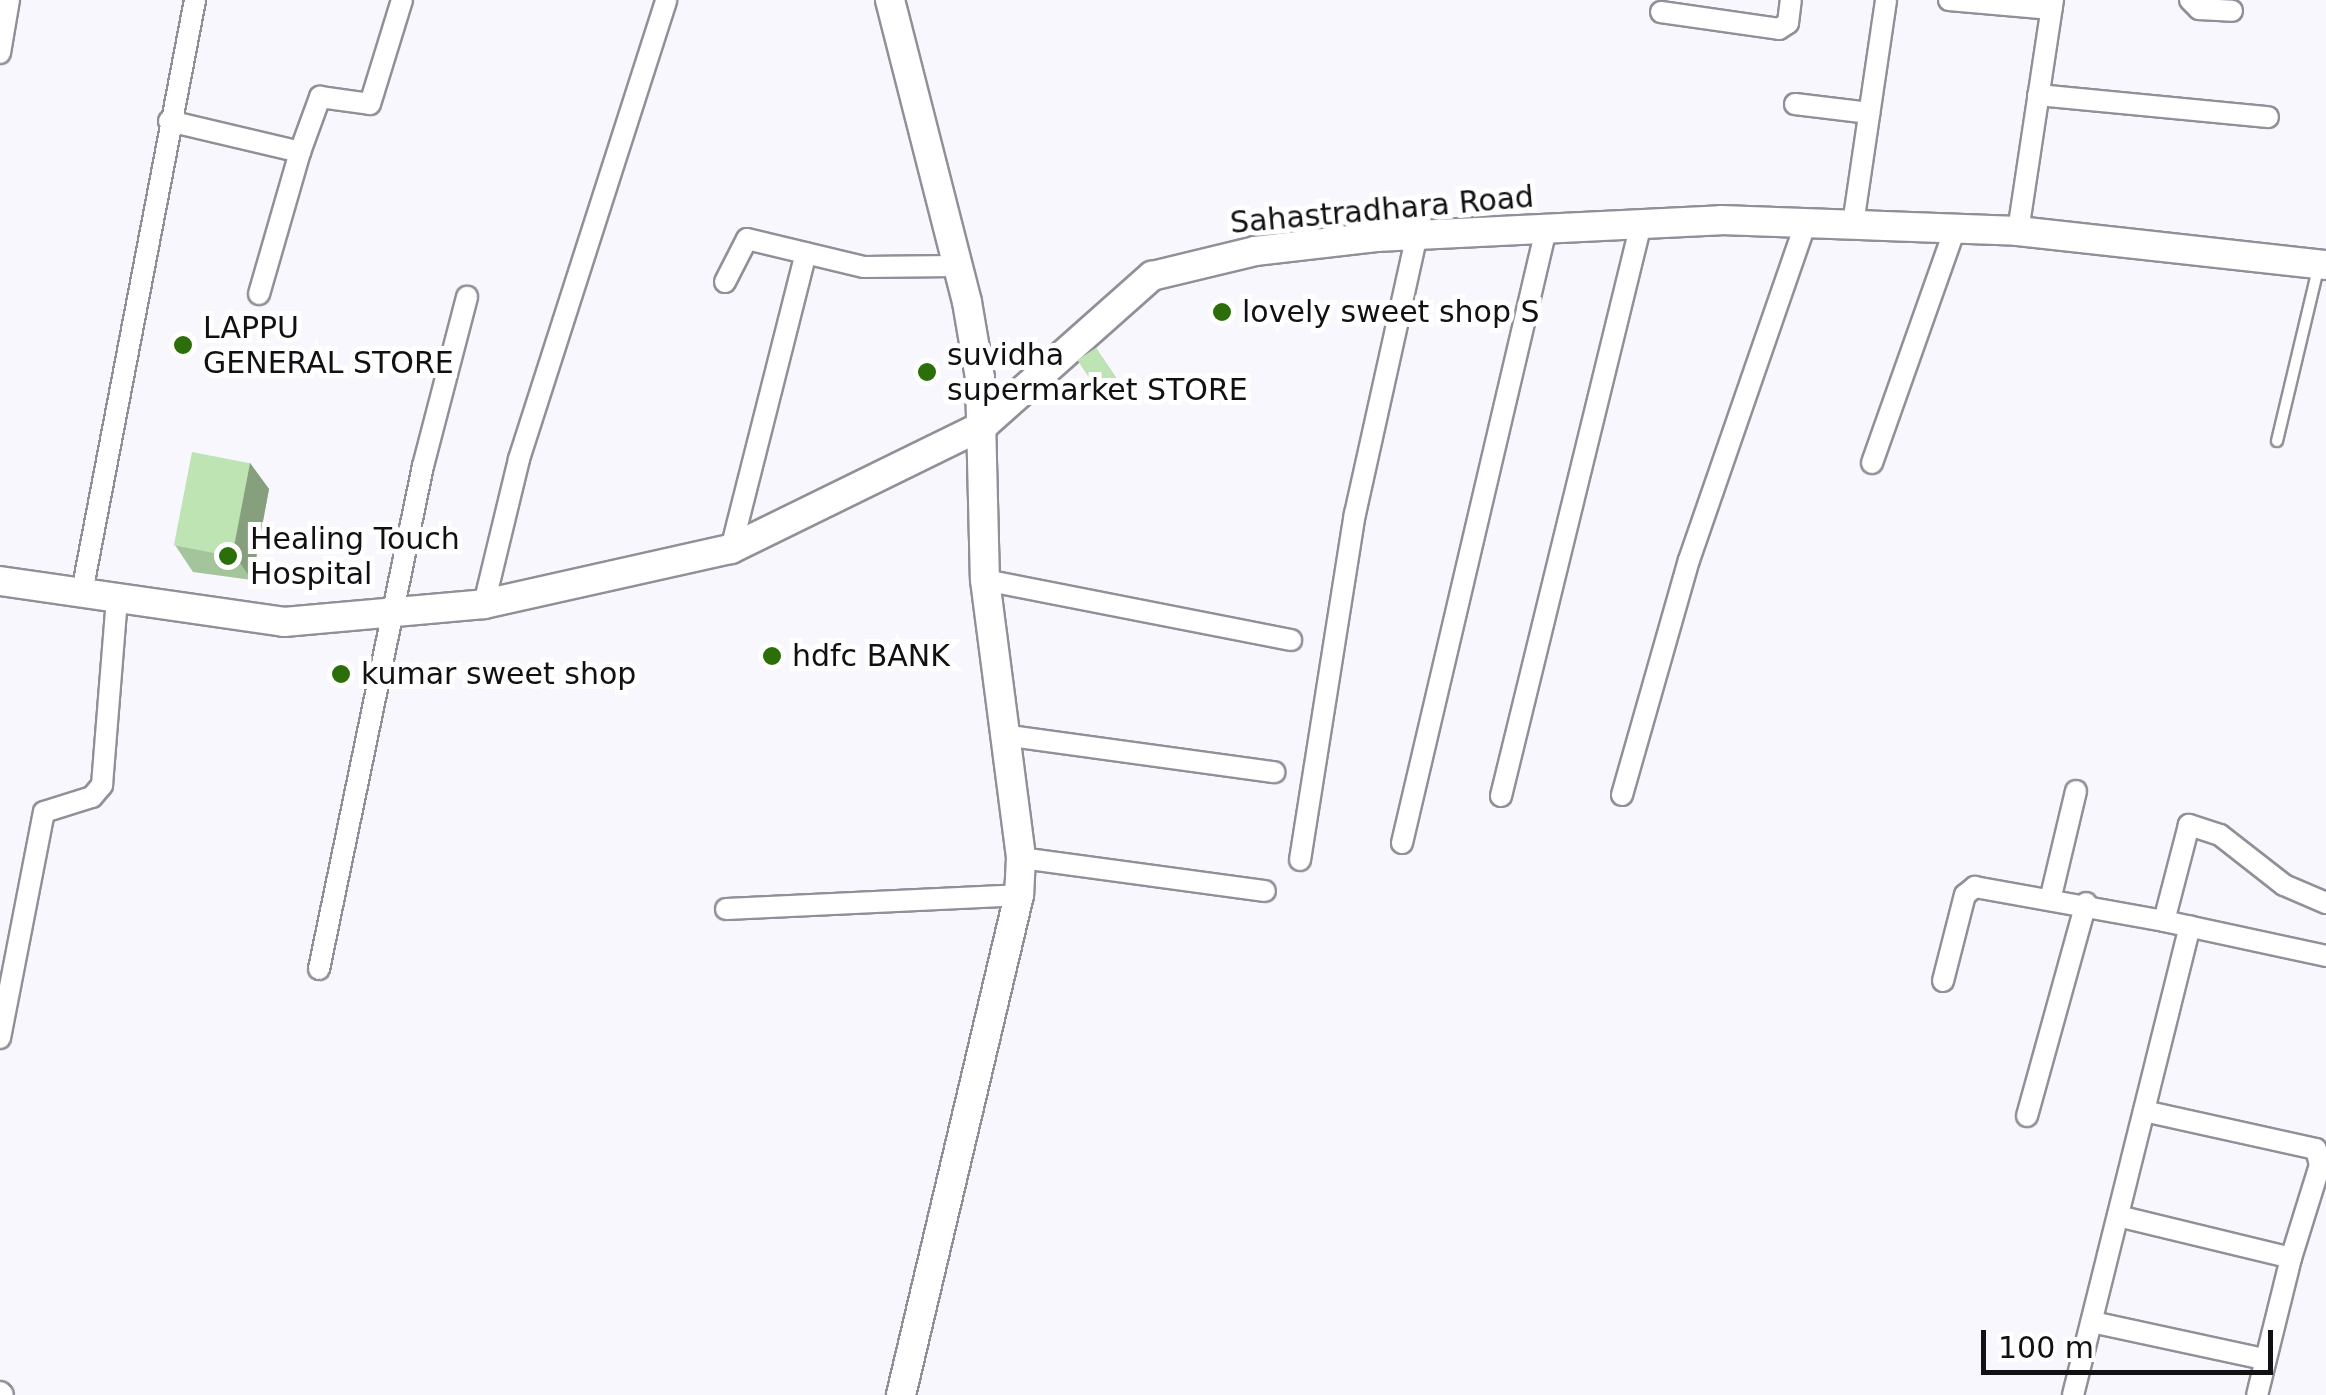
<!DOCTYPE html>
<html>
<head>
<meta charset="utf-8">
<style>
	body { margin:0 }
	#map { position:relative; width:2326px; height:1395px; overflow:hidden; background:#f8f7fe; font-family:"DejaVu Sans",sans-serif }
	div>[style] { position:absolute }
	.roads { filter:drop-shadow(2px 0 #919098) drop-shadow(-2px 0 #919098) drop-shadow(0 2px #919098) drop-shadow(0 -2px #919098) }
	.lane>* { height:10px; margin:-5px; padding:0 5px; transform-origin:5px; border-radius:5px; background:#fff }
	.street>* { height:20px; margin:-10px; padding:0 10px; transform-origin:10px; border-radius:10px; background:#fff }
	.secondary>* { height:28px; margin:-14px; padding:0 14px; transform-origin:14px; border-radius:14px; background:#fff }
	.wall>* { inset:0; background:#a4c49b; transform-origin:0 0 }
	.shaded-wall>* { inset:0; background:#86a07e }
	.building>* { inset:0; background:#bfe4b4; transform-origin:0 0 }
	.dots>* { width:28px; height:28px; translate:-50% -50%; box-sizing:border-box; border:5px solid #fff; border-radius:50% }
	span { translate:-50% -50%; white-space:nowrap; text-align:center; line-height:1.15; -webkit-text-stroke:10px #fff; paint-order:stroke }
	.street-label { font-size:30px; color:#111114 }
	.poi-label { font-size:30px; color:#111114 }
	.left { translate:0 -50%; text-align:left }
	.scale { position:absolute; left:1981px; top:1330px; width:292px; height:45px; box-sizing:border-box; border:5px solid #111114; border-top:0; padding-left:12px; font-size:30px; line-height:35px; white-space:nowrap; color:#111114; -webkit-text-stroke:8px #fff; paint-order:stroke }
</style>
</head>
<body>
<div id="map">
	<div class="roads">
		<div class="lane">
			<div style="left:2277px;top:441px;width:181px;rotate:-76.6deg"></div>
		</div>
		<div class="street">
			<div style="left:1949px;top:0;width:103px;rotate:5deg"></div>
			<div style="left:2190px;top:0;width:13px;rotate:45deg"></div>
			<div style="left:2199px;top:9px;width:33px;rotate:3deg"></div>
			<div style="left:1661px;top:12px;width:119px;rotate:8.2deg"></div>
			<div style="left:1779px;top:29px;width:11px;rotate:-34deg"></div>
			<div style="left:1788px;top:23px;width:23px;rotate:-83deg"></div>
			<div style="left:0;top:53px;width:54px;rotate:-80.4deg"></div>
			<div style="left:2038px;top:95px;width:231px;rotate:5.5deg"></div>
			<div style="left:1795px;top:104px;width:75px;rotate:6.9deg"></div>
			<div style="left:169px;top:121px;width:135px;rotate:13.3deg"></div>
			<div style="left:300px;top:152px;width:59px;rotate:-70deg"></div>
			<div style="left:320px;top:97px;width:50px;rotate:8deg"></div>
			<div style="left:370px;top:104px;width:109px;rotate:-72.9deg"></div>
			<div style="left:1853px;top:224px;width:226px;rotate:-81.6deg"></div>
			<div style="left:2018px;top:231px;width:234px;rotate:-81.4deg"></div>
			<div style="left:725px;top:282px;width:48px;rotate:-62.9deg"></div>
			<div style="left:747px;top:239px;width:120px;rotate:13.5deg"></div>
			<div style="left:864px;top:267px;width:91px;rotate:-0.6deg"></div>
			<div style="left:259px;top:294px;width:148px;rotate:-73.9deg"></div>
			<div style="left:1872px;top:463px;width:249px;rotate:-70.5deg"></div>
			<div style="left:731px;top:549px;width:305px;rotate:-75.8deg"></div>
			<div style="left:985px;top:580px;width:312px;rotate:11.1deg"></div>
			<div style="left:82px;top:592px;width:603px;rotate:-79.19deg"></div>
			<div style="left:484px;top:604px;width:149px;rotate:-76.4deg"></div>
			<div style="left:519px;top:459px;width:482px;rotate:-72.2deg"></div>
			<div style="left:1003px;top:735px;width:274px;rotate:7.8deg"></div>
			<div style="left:1622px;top:795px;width:244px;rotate:-74.1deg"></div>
			<div style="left:1689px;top:560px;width:358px;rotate:-70.9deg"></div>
			<div style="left:1501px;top:796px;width:589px;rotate:-76.25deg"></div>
			<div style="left:1402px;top:843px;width:631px;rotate:-76.8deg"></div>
			<div style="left:1021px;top:858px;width:246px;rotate:7.7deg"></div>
			<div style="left:1300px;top:860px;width:350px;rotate:-81deg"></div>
			<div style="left:1355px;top:514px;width:286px;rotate:-77.5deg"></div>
			<div style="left:2051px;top:896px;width:108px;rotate:-76.6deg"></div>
			<div style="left:2326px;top:903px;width:46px;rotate:-156.8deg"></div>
			<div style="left:2284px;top:885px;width:81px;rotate:-142deg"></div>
			<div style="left:2220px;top:835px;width:33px;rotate:-162deg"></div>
			<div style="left:2189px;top:825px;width:99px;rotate:104.6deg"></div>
			<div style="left:2164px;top:921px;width:166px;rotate:12.2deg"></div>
			<div style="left:726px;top:909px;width:293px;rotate:-2.7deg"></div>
			<div style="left:319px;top:969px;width:514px;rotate:-78.32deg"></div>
			<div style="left:423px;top:466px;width:175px;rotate:-75.4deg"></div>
			<div style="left:1943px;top:981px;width:89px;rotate:-75.7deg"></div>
			<div style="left:1965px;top:895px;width:13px;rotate:-39deg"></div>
			<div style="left:1975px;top:887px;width:192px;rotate:10.2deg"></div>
			<div style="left:0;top:1038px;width:230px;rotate:-79deg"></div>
			<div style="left:44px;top:812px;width:50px;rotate:-17.4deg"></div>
			<div style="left:92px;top:797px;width:16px;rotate:-50deg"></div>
			<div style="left:102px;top:785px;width:189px;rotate:-85.4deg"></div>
			<div style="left:2144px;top:1111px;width:176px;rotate:12.5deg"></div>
			<div style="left:2316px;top:1149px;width:16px;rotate:76deg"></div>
			<div style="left:2320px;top:1165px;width:97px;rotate:107.3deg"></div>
			<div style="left:2027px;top:1116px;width:221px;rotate:-74.5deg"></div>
			<div style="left:2118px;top:1216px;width:178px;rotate:13.6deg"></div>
			<div style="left:2291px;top:1258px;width:141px;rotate:103.9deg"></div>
			<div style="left:2092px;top:1322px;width:175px;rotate:12.2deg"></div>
			<div style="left:0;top:1392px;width:4px;rotate:45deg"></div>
			<div style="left:2073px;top:1395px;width:483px;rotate:-76deg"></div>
		</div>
		<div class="secondary">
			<div style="left:890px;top:0;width:312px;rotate:75.7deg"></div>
			<div style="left:967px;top:302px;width:77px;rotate:80.3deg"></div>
			<div style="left:980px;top:378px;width:202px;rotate:88.6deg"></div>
			<div style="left:985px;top:580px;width:280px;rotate:82.6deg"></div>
			<div style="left:1021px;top:858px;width:37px;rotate:93deg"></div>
			<div style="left:1019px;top:895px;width:514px;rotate:103.28deg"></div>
			<div style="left:0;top:581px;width:287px;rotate:8.2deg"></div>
			<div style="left:284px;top:622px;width:201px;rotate:-5.1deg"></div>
			<div style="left:484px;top:604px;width:253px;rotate:-12.6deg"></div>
			<div style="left:731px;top:549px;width:282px;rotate:-26.1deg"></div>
			<div style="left:984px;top:425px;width:225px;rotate:-41.6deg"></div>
			<div style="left:1152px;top:276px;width:106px;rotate:-13.6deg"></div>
			<div style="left:1255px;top:251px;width:122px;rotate:-6.6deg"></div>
			<div style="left:1376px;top:237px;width:345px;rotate:-2.8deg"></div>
			<div style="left:1721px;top:220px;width:297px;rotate:2.1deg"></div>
			<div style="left:2018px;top:231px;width:310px;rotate:6.3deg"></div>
		</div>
	</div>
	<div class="wall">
		<div style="left:1096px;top:348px;width:50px;height:22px;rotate:56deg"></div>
		<div style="clip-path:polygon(250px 463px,269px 489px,252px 580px,193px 572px,175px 545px)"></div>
	</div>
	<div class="shaded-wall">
		<div style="clip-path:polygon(250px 463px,269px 489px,252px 580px,233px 553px)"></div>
	</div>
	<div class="building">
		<div style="left:1096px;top:348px;width:38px;height:22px;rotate:57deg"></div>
		<div style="left:192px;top:452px;width:59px;height:95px;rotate:11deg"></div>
	</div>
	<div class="dots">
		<div style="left:1222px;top:312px;background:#2c6f0a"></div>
		<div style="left:183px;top:345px;background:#2c6f0a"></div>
		<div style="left:927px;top:372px;background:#2c6f0a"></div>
		<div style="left:228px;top:556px;background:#2c6f0a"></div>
		<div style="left:772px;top:656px;background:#2c6f0a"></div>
		<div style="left:341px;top:674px;background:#2c6f0a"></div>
	</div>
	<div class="street-label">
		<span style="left:1382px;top:210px;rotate:-5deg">Sahastradhara Road</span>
	</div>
	<div class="poi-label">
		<span class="left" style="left:1242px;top:312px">lovely sweet shop S</span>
		<span class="left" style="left:203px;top:345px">LAPPU<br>GENERAL STORE</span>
		<span class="left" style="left:947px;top:372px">suvidha<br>supermarket STORE</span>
		<span class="left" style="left:250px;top:556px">Healing Touch<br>Hospital</span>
		<span class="left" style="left:792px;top:656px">hdfc BANK</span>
		<span class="left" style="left:361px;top:674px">kumar sweet shop</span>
	</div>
	<div class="scale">100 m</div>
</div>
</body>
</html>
